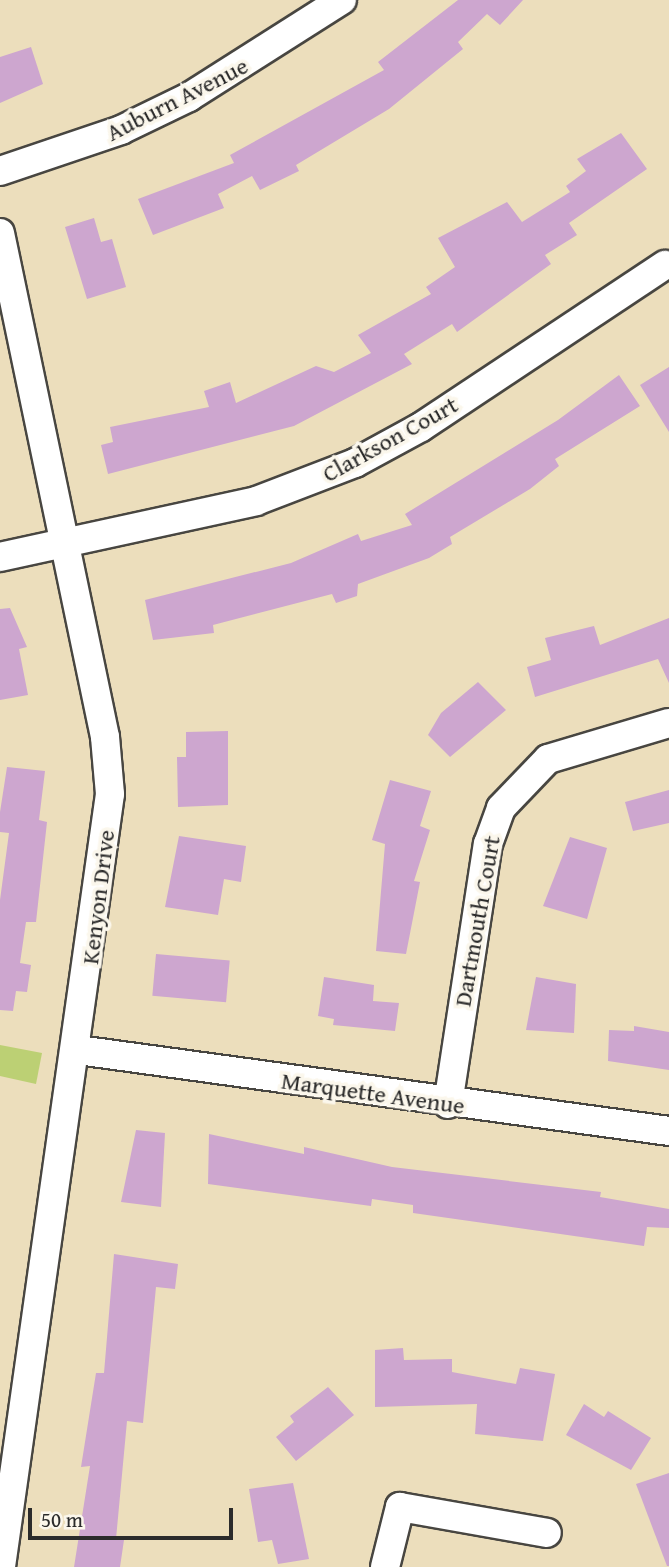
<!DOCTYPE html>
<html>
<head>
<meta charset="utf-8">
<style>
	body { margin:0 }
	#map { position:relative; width:669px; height:1567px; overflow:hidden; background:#ecdebc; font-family:"Gentium Book Plus",serif }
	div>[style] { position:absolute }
	.green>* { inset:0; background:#bcd074 }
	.building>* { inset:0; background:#cda6cf; transform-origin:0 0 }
	.roads { filter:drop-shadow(2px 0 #484641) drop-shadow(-2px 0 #484641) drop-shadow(0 2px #484641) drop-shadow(0 -2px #484641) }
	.minor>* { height:28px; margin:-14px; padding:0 14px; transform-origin:14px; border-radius:14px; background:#fff }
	span { translate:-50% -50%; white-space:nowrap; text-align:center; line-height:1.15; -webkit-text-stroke:7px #fbf7ec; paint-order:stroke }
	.street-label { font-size:24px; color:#2b2b2b }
	.scale { position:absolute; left:28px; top:1508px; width:205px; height:32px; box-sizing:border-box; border:4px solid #2b2b2b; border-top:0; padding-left:9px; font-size:21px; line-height:24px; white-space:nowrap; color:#2b2b2b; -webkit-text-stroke:5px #fbf7ec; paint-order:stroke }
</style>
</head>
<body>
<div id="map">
	<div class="green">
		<div style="clip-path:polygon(0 1045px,42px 1053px,36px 1084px,0 1076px)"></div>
	</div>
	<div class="building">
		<div style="clip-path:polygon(458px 0,523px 0,500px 25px,487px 14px,458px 42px,463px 49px,389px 109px,296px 165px,299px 171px,260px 190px,252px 176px,218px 194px,224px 208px,153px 235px,138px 199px,234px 163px,230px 155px,384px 70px,378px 62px)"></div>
		<div style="clip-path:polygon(31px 47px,43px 84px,0 103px,0 57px)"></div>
		<div style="clip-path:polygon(621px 133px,647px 169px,569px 223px,577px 235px,545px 255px,551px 264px,457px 332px,452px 324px,404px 354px,412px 364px,294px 426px,108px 474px,101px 445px,113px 442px,110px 427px,209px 407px,204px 391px,230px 382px,236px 403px,316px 366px,334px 372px,371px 353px,358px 335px,431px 294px,426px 287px,455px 267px,438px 238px,507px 202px,522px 222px,570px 192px,566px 186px,586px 171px,577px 159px)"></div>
		<div style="clip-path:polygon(94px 218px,101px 242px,112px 239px,126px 287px,87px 299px,65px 227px)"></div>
		<div style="clip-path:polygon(669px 367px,669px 432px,640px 385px)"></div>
		<div style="clip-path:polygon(619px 375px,640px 406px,555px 459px,559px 466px,530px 489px,450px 537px,452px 544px,429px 558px,358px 584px,357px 596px,336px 603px,332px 594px,213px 625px,214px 633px,153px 640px,145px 600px,291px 563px,358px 534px,361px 541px,412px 525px,405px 514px,558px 420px)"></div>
		<div style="clip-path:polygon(10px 608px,27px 647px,19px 649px,28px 695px,0 700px,0 609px)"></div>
		<div style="clip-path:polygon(669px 618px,669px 683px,658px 659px,535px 697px,527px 667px,551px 660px,545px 638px,594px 626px,600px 645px)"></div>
		<div style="clip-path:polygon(478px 682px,506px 710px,450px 757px,428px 735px,441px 713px)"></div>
		<div style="clip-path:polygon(228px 731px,228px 805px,178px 807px,177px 757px,186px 757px,186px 732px)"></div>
		<div style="clip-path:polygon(7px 767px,45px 771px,39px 820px,47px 822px,36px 922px,26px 922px,20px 963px,31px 965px,27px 992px,16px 991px,13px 1011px,0 1010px,0 900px,9px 833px,0 832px,0 812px)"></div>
		<div style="clip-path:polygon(390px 780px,431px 791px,420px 826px,430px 830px,414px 881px,420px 882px,406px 954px,376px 951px,385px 844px,372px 840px)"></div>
		<div style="clip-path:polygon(669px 790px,669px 823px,633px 831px,625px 802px)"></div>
		<div style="clip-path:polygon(179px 836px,246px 846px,241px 882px,224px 879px,218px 915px,165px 907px)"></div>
		<div style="clip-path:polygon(570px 837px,607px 848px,587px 919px,543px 906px)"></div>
		<div style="left:156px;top:954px;width:74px;height:42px;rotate:5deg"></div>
		<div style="clip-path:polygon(324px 977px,374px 985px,373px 1001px,399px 1003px,395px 1031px,333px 1025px,334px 1019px,318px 1016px)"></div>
		<div style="clip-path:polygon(536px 977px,576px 984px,574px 1033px,526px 1030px)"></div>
		<div style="clip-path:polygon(634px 1026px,669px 1032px,669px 1070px,608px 1061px,609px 1030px,634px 1031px)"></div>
		<div style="clip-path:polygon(136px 1130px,165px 1133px,161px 1207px,121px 1202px)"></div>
		<div style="clip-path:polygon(209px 1134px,304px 1154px,304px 1147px,392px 1167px,601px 1192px,600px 1197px,669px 1209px,669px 1228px,647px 1227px,644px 1246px,413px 1213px,413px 1205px,372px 1199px,371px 1206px,208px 1184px)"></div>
		<div style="clip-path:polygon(114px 1254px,178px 1264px,175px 1289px,156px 1287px,143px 1423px,127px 1421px,116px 1539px,124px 1540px,120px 1567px,74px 1567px,90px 1466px,81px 1467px,96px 1373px,104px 1373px)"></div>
		<div style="clip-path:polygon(403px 1348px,404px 1360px,452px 1359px,452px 1372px,516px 1384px,520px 1368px,555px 1374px,543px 1441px,475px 1434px,477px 1404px,375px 1407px,375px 1350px)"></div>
		<div style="clip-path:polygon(328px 1387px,354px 1415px,296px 1461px,276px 1437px,294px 1422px,290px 1416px)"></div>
		<div style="clip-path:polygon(584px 1404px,604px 1417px,608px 1411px,651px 1438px,631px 1470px,566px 1435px)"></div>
		<div style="clip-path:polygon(669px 1473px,669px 1566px,667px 1566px,636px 1484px)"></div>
		<div style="clip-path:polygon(293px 1483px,309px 1559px,278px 1564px,272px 1540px,258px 1542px,249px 1489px)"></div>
	</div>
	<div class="roads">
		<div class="minor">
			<div style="left:0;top:171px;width:128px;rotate:-18.7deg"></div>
			<div style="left:121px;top:130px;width:76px;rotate:-25.9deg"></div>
			<div style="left:189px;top:97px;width:181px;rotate:-32.4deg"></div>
			<div style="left:0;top:233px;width:515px;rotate:78.23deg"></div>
			<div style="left:105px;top:737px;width:57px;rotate:85deg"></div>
			<div style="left:110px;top:794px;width:781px;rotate:98.03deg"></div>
			<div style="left:0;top:557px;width:262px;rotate:-12.3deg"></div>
			<div style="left:256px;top:501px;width:106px;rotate:-21deg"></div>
			<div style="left:355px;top:463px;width:75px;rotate:-28.6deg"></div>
			<div style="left:421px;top:427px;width:293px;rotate:-33.6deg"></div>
			<div style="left:78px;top:1050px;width:597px;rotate:7.8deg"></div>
			<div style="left:448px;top:1104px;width:263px;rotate:-81.3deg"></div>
			<div style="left:488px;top:844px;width:38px;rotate:-70deg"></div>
			<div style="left:501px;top:808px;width:68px;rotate:-46.2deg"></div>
			<div style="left:548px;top:759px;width:126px;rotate:-16.6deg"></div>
			<div style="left:385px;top:1567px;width:62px;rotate:-76deg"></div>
			<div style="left:400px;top:1507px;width:149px;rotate:10deg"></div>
		</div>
	</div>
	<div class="street-label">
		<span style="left:177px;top:99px;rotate:-27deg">Auburn Avenue</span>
		<span style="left:390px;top:439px;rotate:-29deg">Clarkson Court</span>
		<span style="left:98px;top:897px;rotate:-83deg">Kenyon Drive</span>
		<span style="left:477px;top:921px;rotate:-80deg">Dartmouth Court</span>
		<span style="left:373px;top:1093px;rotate:8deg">Marquette Avenue</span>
	</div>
	<div class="scale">50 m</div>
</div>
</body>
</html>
